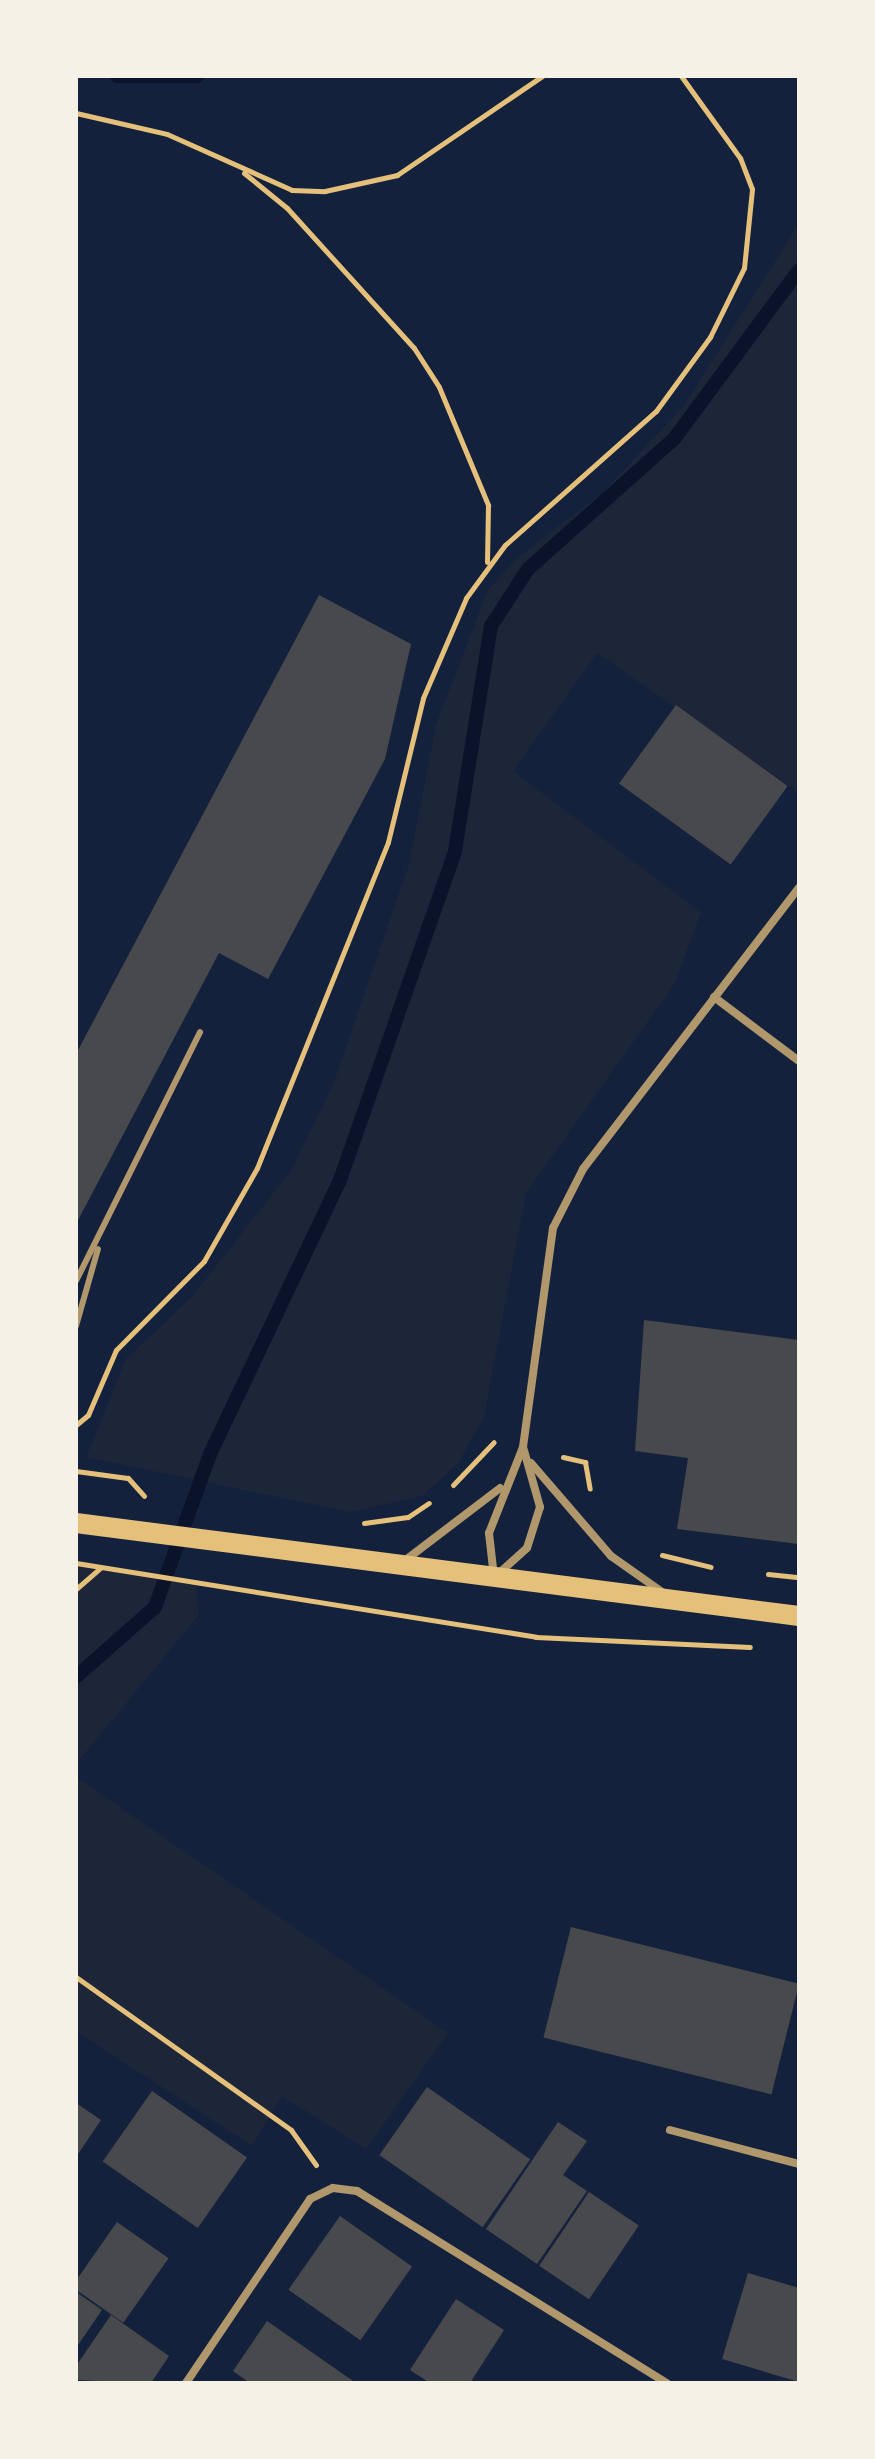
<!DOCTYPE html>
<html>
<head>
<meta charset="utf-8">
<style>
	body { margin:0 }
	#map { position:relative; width:875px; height:2459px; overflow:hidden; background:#14213d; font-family:Inter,sans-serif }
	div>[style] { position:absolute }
	.green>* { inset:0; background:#1d2539 }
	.stream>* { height:14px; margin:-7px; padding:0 7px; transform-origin:7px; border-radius:7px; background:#0b132b }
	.building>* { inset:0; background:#48494c; transform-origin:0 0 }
	.path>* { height:5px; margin:-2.5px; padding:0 2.5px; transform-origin:2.5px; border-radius:2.5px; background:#e5c07b }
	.service>* { height:6px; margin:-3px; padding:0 3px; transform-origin:3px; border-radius:3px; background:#b1986c }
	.minor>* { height:8px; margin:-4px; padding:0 4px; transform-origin:4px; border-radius:4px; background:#b1986c }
	.primary>* { height:20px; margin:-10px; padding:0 10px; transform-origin:10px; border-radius:10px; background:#e5c07b }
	span { translate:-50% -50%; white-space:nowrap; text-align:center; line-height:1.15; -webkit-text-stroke:8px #f6f1e7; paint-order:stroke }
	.frame { position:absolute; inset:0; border:78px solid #f6f1e7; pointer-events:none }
</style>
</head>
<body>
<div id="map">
	<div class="green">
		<div style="clip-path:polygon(799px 224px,799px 793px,597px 653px,513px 771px,701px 912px,675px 983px,526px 1193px,484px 1417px,458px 1463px,422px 1496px,350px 1512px,86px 1457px,126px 1359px,192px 1297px,292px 1169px,334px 1082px,409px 864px,436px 725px,488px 590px,516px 559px,602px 493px,683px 407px)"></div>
		<div style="clip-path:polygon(76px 1563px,196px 1581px,199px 1615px,76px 1764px)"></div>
		<div style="clip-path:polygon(76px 1777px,448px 2033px,366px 2149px,282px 2096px,252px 2146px,76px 2031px)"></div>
	</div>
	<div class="stream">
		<div style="left:117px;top:76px;width:80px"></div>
		<div style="left:76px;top:1677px;width:106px;rotate:-41.5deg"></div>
		<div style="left:155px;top:1607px;width:163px;rotate:-70.2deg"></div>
		<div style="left:210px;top:1454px;width:303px;rotate:-64.6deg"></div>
		<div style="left:340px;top:1180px;width:349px;rotate:-70.7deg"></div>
		<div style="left:455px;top:851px;width:228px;rotate:-80.9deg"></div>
		<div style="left:491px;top:626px;width:68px;rotate:-57deg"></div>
		<div style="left:528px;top:569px;width:195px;rotate:-41.7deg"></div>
		<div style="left:674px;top:439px;width:210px;rotate:-53.5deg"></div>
	</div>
	<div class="building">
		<div style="clip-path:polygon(319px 595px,411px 644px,385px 759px,268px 979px,219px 953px,76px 1224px,76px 1054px)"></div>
		<div style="left:676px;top:705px;width:138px;height:97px;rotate:36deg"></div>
		<div style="clip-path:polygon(644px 1320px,799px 1340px,799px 1544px,677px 1529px,688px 1458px,635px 1451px)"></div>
		<div style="left:571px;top:1927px;width:235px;height:114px;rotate:14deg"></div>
		<div style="left:427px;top:2087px;width:126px;height:83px;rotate:35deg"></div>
		<div style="left:152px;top:2091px;width:116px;height:86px;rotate:35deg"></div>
		<div style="clip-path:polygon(76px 2103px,101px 2120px,76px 2157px)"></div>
		<div style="clip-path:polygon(558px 2122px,587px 2141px,563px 2175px,587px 2191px,537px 2264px,486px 2229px)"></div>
		<div style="left:589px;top:2192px;width:60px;height:89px;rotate:34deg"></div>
		<div style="left:340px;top:2216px;width:88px;height:90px;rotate:35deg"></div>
		<div style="left:117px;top:2222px;width:63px;height:79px;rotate:35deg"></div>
		<div style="clip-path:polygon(748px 2273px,799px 2288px,799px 2382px,722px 2359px)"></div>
		<div style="clip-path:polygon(76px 2292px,102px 2310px,76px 2348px)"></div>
		<div style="clip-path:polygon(456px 2299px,504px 2330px,470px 2383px,430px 2383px,410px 2370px)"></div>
		<div style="clip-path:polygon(111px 2315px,169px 2356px,151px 2383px,76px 2380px,76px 2366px)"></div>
		<div style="clip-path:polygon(267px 2321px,356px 2383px,250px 2383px,233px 2371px)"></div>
	</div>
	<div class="path">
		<div style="left:76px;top:113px;width:93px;rotate:13deg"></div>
		<div style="left:167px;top:134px;width:137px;rotate:24.1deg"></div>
		<div style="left:292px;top:190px;width:33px;rotate:2deg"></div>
		<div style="left:325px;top:191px;width:74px;rotate:-12.5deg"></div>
		<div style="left:397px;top:175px;width:176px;rotate:-34.3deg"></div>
		<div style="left:244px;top:173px;width:55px;rotate:39.1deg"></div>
		<div style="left:287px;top:208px;width:189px;rotate:47.8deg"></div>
		<div style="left:414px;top:348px;width:46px;rotate:57.3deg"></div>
		<div style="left:439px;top:387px;width:128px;rotate:67.4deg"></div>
		<div style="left:488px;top:505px;width:57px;rotate:91deg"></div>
		<div style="left:76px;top:1425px;width:16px;rotate:-40deg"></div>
		<div style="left:88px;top:1415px;width:71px;rotate:-66.7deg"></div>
		<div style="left:116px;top:1350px;width:125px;rotate:-45.3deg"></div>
		<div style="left:204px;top:1261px;width:107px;rotate:-60.3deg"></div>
		<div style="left:257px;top:1168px;width:351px;rotate:-68.1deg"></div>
		<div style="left:388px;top:842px;width:148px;rotate:-76.3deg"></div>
		<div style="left:423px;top:698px;width:109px;rotate:-66.7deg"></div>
		<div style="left:466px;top:598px;width:66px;rotate:-53.7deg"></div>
		<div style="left:505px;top:545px;width:202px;rotate:-41.6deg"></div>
		<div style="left:656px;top:411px;width:92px;rotate:-53.9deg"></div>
		<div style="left:710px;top:337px;width:77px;rotate:-63.8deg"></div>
		<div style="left:744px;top:268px;width:79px;rotate:-84.2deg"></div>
		<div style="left:752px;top:189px;width:33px;rotate:-111deg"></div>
		<div style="left:740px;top:158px;width:101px;rotate:-125.7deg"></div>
		<div style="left:563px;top:1457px;width:23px;rotate:13deg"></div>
		<div style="left:585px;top:1462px;width:27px;rotate:80deg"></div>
		<div style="left:76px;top:1471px;width:52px;rotate:7.7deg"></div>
		<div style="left:128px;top:1478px;width:24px;rotate:48deg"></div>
		<div style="left:453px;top:1485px;width:59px;rotate:-46.4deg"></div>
		<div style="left:364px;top:1523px;width:44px;rotate:-7.8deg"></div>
		<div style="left:408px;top:1517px;width:25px;rotate:-34deg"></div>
		<div style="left:662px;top:1555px;width:50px;rotate:13.8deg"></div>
		<div style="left:76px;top:1563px;width:466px;rotate:9.1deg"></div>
		<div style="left:536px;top:1637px;width:214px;rotate:2.7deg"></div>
		<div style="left:768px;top:1574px;width:31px;rotate:6deg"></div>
		<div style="left:76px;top:1589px;width:33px;rotate:-41deg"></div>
		<div style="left:76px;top:1977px;width:264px;rotate:35.4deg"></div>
		<div style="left:291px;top:2130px;width:43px;rotate:54.5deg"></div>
	</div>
	<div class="service">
		<div style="left:76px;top:1281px;width:278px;rotate:-63.5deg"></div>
		<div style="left:76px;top:1326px;width:80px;rotate:-74.1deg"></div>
	</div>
	<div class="minor">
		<div style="left:714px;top:997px;width:106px;rotate:37deg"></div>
		<div style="left:531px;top:1463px;width:123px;rotate:49.3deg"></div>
		<div style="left:611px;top:1556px;width:62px;rotate:35.2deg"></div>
		<div style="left:403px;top:1562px;width:122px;rotate:-37.3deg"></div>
		<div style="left:497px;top:1575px;width:40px;rotate:-42deg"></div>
		<div style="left:527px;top:1548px;width:43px;rotate:-72.4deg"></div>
		<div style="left:540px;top:1507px;width:62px;rotate:-105.8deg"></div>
		<div style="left:494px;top:1577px;width:44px;rotate:-96.5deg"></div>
		<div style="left:489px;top:1533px;width:92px;rotate:-68.4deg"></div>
		<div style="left:523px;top:1447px;width:221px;rotate:-82.2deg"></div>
		<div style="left:553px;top:1228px;width:66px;rotate:-63deg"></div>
		<div style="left:583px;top:1169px;width:355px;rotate:-52.5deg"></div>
		<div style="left:670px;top:2130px;width:133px;rotate:14.8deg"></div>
		<div style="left:186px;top:2383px;width:222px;rotate:-56deg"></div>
		<div style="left:310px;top:2199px;width:25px;rotate:-26deg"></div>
		<div style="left:333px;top:2188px;width:24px;rotate:7deg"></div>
		<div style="left:357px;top:2191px;width:365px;rotate:31.8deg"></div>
	</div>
	<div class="primary">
		<div style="left:76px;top:1523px;width:729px;rotate:7.33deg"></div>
	</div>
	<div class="frame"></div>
</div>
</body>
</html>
